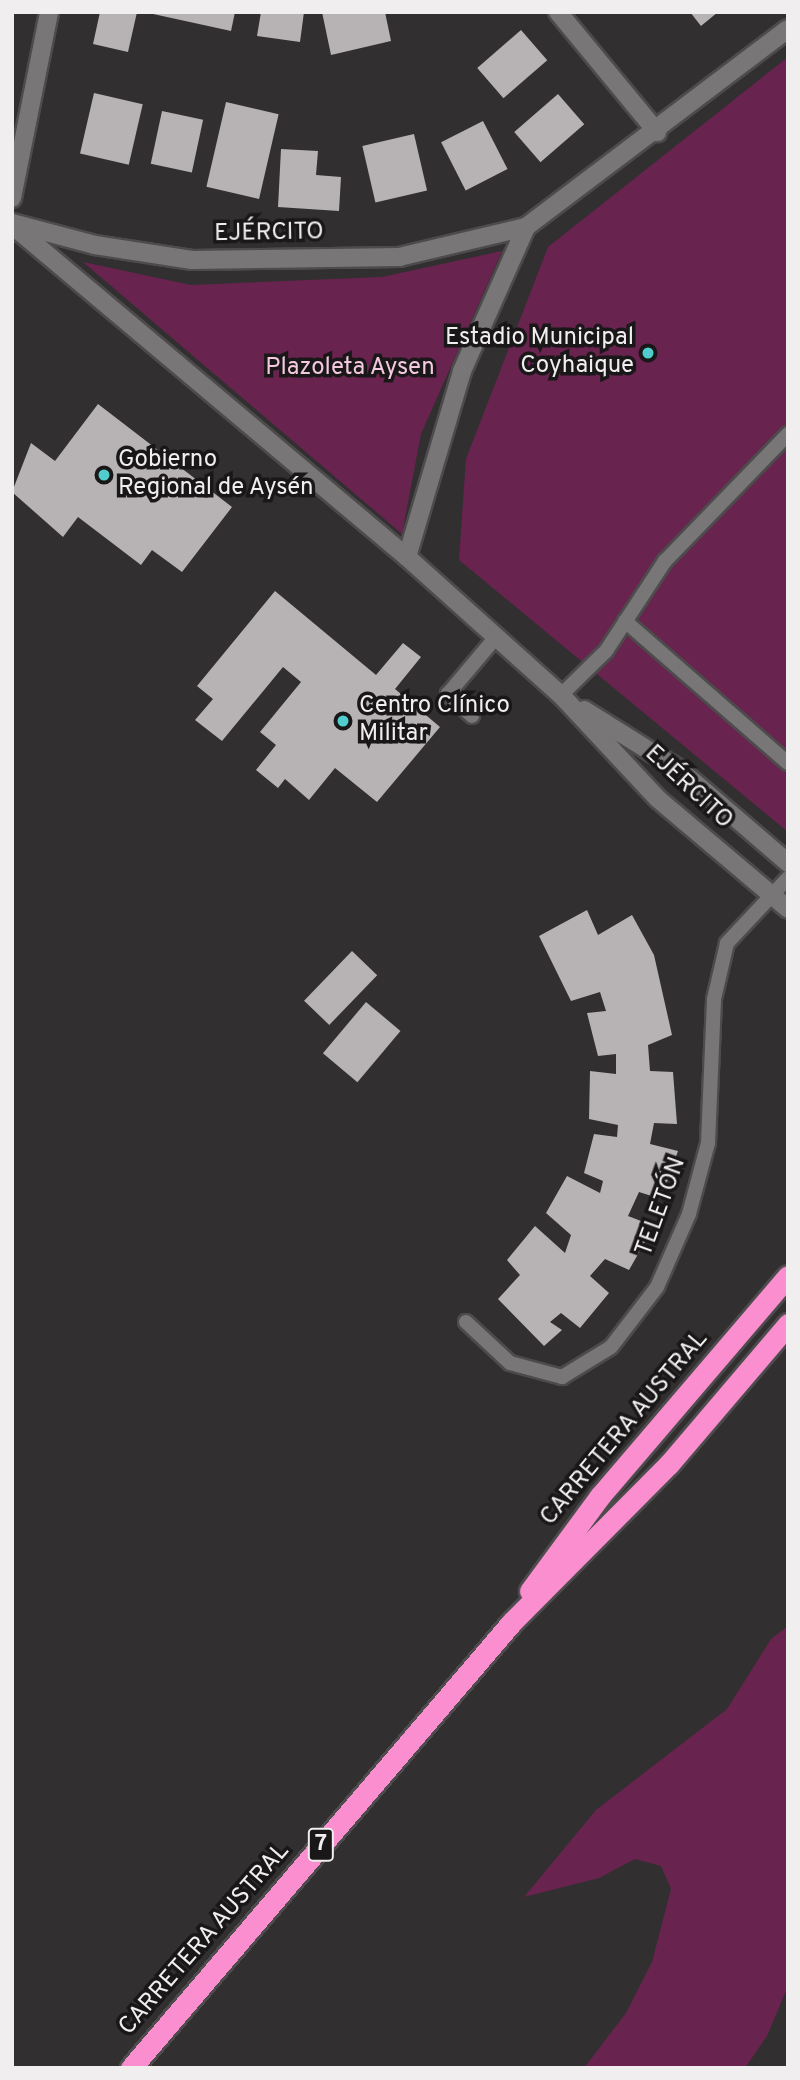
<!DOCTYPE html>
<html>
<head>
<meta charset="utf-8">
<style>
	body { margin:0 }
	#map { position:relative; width:800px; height:2080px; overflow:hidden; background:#322f30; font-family:Overpass,sans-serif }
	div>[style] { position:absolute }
	.green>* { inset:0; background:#68234f }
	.building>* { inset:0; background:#b7b3b5; transform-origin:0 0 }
	.roads { filter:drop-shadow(2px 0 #4d4b4c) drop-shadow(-2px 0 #4d4b4c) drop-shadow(0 2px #4d4b4c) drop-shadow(0 -2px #4d4b4c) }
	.lane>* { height:14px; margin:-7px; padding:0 7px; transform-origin:7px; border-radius:7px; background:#797678 }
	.street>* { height:18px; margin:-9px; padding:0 9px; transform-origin:9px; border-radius:9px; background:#797678 }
	.secondary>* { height:18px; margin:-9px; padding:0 9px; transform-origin:9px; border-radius:9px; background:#797678 }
	.highway>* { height:21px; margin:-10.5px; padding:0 10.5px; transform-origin:10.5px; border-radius:10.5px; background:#fa8ece }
	.dots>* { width:19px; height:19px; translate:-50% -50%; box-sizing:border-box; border:4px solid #191718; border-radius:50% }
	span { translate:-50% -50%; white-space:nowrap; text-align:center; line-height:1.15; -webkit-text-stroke:7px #191718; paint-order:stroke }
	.shield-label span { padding:2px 5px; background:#191718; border:2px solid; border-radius:5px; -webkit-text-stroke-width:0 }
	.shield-label { font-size:23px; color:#f0eeef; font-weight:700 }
	.street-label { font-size:24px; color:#f0eeef }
	.poi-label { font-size:24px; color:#f0eeef }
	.right { translate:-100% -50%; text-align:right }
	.left { translate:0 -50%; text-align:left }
	.park-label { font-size:24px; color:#f4c9e0 }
	.frame { position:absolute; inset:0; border:14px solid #f0eeef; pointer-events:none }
</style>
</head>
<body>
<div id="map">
	<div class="green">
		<div style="clip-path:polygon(788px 57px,788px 832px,459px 560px,466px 459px,548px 247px)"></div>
		<div style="clip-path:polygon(502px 251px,421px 434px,402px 534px,83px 262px,191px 285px,382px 277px)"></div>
		<div style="clip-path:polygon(788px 1626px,788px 1986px,767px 2036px,745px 2068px,584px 2068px,626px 2013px,652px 1962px,671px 1889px,661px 1866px,635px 1859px,599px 1878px,524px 1897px,596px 1810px,727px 1709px,771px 1639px)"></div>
	</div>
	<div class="building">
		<div style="clip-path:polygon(100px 12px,137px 12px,128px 52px,93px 44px)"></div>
		<div style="clip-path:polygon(144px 12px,235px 12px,231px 31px)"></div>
		<div style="clip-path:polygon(261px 12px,304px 12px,300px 42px,257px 36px)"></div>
		<div style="clip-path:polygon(322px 12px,385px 12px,391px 41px,331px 55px)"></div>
		<div style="clip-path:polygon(690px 12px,718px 12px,701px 26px)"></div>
		<div style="left:521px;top:30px;width:40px;height:58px;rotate:49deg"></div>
		<div style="left:94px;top:93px;width:50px;height:62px;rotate:13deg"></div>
		<div style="left:558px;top:94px;width:40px;height:58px;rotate:49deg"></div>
		<div style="left:226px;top:102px;width:54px;height:87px;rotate:13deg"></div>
		<div style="left:162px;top:111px;width:42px;height:54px;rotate:12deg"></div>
		<div style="left:483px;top:121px;width:54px;height:47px;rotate:63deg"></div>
		<div style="left:414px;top:134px;width:58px;height:53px;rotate:77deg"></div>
		<div style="clip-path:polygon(281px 149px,318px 151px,316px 175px,341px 177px,339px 211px,278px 207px)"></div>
		<div style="clip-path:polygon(98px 404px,232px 507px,182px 572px,152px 550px,141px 565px,78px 517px,63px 537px,12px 492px,31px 443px,55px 461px)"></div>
		<div style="clip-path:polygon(275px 591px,376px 675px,403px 643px,421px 657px,395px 689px,440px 727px,377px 802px,335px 768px,309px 800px,285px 779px,278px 788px,256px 770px,276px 745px,260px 732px,301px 682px,283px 667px,222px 741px,195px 720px,213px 699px,197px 686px)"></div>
		<div style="clip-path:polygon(587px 910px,598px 935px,632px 915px,654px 955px,672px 1035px,648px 1045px,650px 1071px,673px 1072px,677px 1124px,654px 1123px,650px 1144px,678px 1151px,661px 1199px,639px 1192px,628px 1216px,654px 1226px,629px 1270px,605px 1259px,590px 1276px,609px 1293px,580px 1328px,561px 1313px,550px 1322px,562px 1330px,544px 1346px,498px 1299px,520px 1275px,507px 1260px,535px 1226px,565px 1253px,571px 1235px,546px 1213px,567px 1176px,600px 1193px,603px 1181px,584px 1173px,594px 1134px,617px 1137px,618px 1125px,589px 1119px,590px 1071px,616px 1074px,616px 1054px,598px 1056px,587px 1013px,606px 1011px,600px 992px,571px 1001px,539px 936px)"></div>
		<div style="left:352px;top:951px;width:35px;height:69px;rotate:44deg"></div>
		<div style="left:366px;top:1002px;width:45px;height:67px;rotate:40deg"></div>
	</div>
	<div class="roads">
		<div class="lane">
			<div style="left:625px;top:621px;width:216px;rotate:41.1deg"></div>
			<div style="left:561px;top:695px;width:63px;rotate:-44.4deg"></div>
			<div style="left:606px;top:651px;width:108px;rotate:-56.8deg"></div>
			<div style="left:665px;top:561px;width:177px;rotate:-45.9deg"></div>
			<div style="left:472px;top:716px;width:33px;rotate:-137deg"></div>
			<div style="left:448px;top:694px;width:75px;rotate:-49.9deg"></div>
			<div style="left:466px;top:1322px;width:60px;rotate:43deg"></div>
			<div style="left:510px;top:1363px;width:54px;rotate:15.1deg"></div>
			<div style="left:562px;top:1377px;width:57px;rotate:-31.5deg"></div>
			<div style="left:611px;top:1347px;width:76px;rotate:-52.5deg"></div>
			<div style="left:657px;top:1287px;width:80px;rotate:-66.3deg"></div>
			<div style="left:689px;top:1214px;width:73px;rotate:-75deg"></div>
			<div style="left:708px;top:1143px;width:144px;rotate:-87.6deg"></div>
			<div style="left:714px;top:999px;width:57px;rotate:-76.9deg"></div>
			<div style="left:727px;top:943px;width:89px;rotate:-46.8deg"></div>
		</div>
		<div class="street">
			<div style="left:558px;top:12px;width:156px;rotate:50.5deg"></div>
			<div style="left:12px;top:223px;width:86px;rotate:14.8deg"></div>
			<div style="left:95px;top:245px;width:98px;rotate:8.8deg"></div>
			<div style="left:192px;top:260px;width:207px;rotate:-0.8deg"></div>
			<div style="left:399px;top:257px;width:130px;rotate:-13.3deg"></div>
			<div style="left:526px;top:227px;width:328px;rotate:-37.1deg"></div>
			<div style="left:407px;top:557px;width:194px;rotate:-73.5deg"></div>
			<div style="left:462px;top:371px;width:158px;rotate:-66deg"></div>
		</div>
		<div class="secondary">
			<div style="left:12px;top:198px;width:190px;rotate:-78.7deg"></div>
			<div style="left:12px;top:225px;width:516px;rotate:40.05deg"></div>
			<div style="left:407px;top:557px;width:207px;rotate:41.9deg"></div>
			<div style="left:561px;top:695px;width:142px;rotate:47deg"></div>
			<div style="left:658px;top:799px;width:170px;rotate:40.2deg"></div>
			<div style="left:584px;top:710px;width:113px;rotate:32deg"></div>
			<div style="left:680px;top:770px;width:143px;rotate:40.7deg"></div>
		</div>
		<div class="highway">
			<div style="left:530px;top:1591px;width:118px;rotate:-53.6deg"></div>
			<div style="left:600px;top:1496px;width:289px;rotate:-49.5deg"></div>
			<div style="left:131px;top:2068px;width:585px;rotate:-49.5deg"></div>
			<div style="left:511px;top:1623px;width:224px;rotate:-45.2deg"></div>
			<div style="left:669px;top:1464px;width:184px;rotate:-49.6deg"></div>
		</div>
	</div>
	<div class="dots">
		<div style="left:648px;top:353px;background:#52cdcd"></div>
		<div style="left:104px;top:475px;background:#52cdcd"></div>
		<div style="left:343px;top:721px;background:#52cdcd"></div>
	</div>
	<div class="shield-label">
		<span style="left:321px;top:1845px">7</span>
	</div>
	<div class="street-label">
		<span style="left:269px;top:234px;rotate:-1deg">EJÉRCITO</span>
		<span style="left:688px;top:788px;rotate:43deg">EJÉRCITO</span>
		<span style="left:662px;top:1207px;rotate:-70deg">TELETÓN</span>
		<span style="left:625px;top:1429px;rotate:-50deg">CARRETERA AUSTRAL</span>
		<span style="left:205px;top:1940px;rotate:-49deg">CARRETERA AUSTRAL</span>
	</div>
	<div class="poi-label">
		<span class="right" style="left:634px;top:353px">Estadio Municipal<br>Coyhaique</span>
		<span class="left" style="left:118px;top:475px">Gobierno<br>Regional de Aysén</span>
		<span class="left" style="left:359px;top:721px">Centro Clínico<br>Militar</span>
	</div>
	<div class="park-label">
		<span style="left:350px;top:369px">Plazoleta Aysen</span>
	</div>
	<div class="frame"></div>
</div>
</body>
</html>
